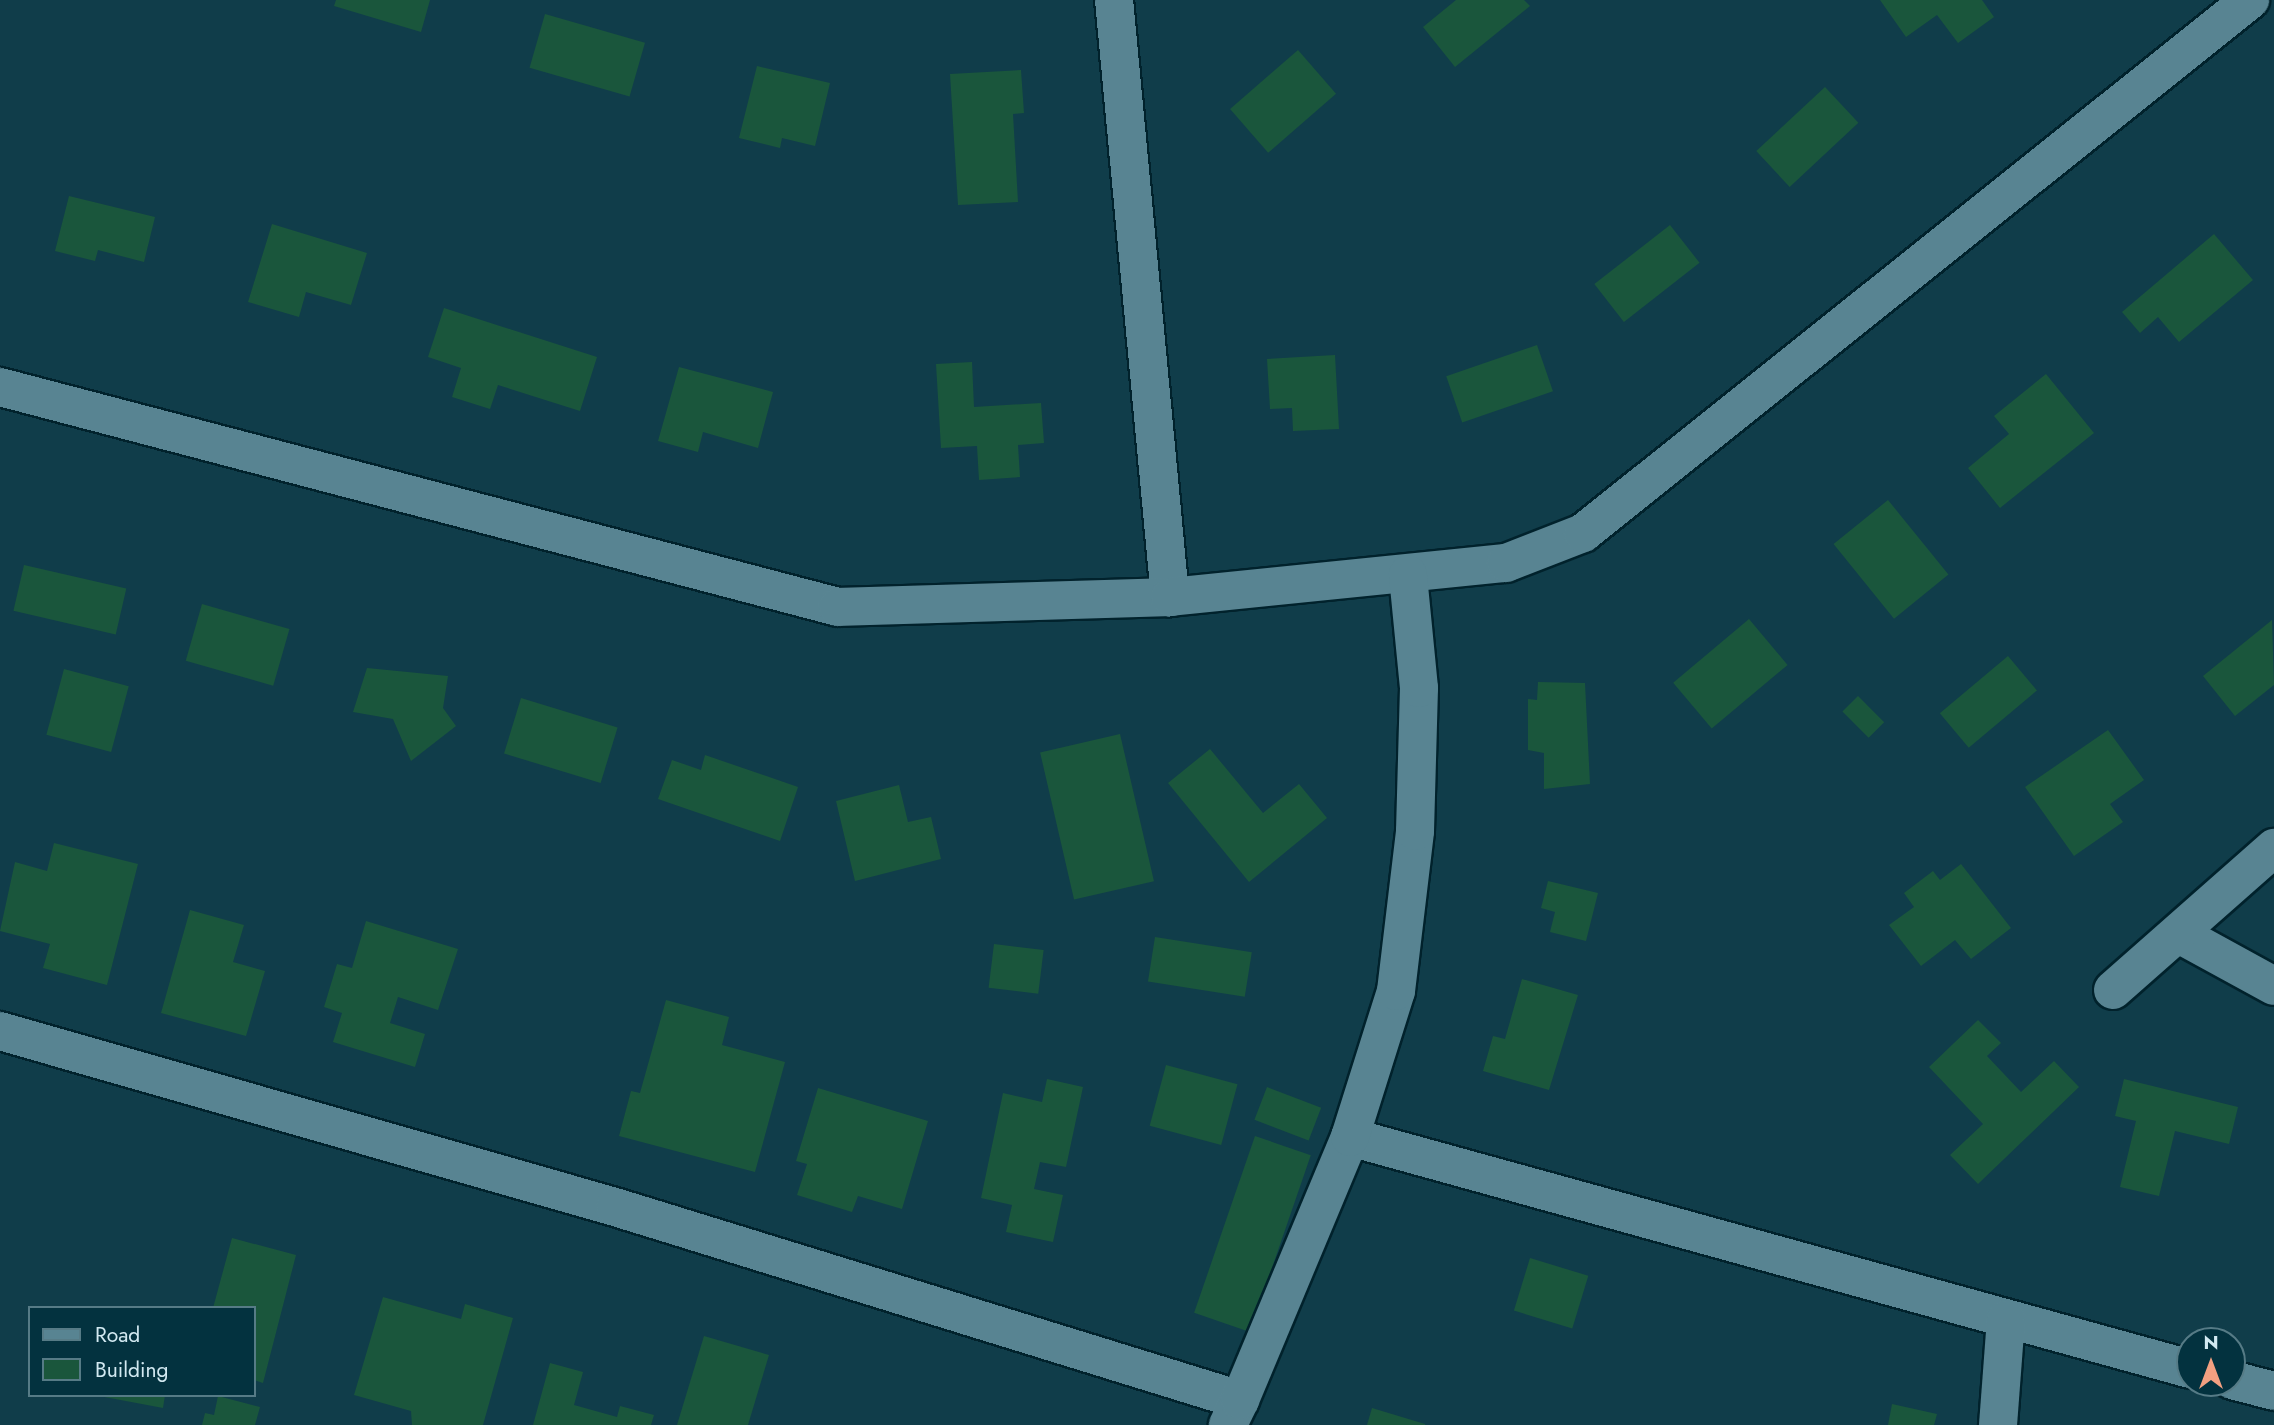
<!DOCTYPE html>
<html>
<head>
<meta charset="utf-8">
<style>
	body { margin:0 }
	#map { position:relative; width:2274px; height:1425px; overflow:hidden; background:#103d4a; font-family:Jost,sans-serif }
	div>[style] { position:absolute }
	.building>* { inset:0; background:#1a563c; transform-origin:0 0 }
	.roads { filter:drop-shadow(2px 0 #01222c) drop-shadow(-2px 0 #01222c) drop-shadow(0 2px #01222c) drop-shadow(0 -2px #01222c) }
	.minor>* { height:38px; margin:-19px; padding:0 19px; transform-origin:19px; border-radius:19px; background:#588492 }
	span { translate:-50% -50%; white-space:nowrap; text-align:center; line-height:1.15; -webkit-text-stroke:5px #03323f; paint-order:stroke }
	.legend { position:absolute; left:28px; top:1306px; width:228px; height:91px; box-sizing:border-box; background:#03323f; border:2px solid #567b86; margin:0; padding:9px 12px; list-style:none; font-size:21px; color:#d2e9f1 }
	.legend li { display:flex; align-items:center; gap:14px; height:35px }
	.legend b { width:35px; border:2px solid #567b86 }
	.north { position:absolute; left:2176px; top:1327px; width:70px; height:70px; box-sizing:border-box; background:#03323f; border:2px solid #567b86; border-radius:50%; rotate:0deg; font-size:19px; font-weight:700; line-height:28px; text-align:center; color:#d2e9f1 }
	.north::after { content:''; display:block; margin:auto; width:24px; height:32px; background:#f3a081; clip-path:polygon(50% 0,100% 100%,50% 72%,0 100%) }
</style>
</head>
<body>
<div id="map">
	<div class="building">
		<div style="clip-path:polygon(336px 0,430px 0,421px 32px,334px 6px)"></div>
		<div style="clip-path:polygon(1456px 0,1524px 0,1530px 6px,1455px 67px,1423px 27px)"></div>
		<div style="clip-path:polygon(1880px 0,1982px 0,1994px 17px,1958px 43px,1937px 15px,1906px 37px)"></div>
		<div style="left:545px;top:14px;width:104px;height:56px;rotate:16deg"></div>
		<div style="left:1298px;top:50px;width:58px;height:90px;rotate:49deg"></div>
		<div style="clip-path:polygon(757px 66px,830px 83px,815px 146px,782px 138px,780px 148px,739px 138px)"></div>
		<div style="clip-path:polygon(1021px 70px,1024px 113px,1013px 114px,1018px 202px,958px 205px,950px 74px)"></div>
		<div style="left:1825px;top:87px;width:49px;height:94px;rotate:47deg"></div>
		<div style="clip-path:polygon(69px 196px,155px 217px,144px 262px,98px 250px,95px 261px,55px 251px)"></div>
		<div style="clip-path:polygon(272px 224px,367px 253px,351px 305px,306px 292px,299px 317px,248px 302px)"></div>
		<div style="left:1670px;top:225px;width:48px;height:96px;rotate:52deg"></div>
		<div style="clip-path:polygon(2214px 234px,2253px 280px,2179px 342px,2158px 317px,2140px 333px,2122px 312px)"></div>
		<div style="clip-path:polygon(444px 308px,597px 357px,580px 411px,498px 385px,490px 409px,452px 397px,461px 368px,428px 357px)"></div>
		<div style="left:1537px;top:345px;width:49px;height:96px;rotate:71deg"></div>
		<div style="clip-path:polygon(1335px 355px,1339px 429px,1293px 431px,1292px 408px,1270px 409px,1267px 359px)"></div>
		<div style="clip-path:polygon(972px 362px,974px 407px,1041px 403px,1044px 443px,1018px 445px,1020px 477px,979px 480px,977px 446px,941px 448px,936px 364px)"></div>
		<div style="clip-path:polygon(679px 367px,773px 392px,758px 448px,703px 432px,698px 452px,658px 441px)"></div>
		<div style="clip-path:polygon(2046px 374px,2094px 433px,2000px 508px,1968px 468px,2009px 434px,1994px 416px)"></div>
		<div style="left:1888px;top:500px;width:96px;height:70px;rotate:51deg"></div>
		<div style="left:24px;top:565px;width:105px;height:47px;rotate:13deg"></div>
		<div style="left:202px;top:604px;width:91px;height:59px;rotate:16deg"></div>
		<div style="left:1749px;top:619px;width:60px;height:99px;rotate:50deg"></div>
		<div style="clip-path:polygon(2272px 620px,2274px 685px,2235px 716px,2203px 676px)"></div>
		<div style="left:2008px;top:656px;width:45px;height:89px;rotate:50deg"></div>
		<div style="clip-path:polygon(367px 668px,448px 676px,443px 708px,456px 726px,411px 761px,393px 719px,353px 712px)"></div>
		<div style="left:64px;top:669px;width:67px;height:68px;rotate:15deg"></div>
		<div style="clip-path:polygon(1538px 682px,1585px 683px,1590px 784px,1544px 789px,1544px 753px,1528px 750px,1528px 699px,1537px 700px)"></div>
		<div style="left:1858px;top:696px;width:37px;height:22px;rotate:45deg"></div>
		<div style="left:521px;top:698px;width:101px;height:58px;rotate:17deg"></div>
		<div style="clip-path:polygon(2108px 730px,2144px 780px,2110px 804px,2123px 822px,2074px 856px,2025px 787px)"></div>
		<div style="left:1120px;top:734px;width:151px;height:82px;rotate:77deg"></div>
		<div style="clip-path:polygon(1210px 749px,1263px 813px,1299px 784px,1327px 818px,1249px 882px,1168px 783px)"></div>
		<div style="clip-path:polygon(705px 755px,798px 787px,780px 841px,658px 799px,672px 760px,701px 770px)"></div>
		<div style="clip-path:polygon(899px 785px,908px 822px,931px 817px,941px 859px,855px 881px,836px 801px)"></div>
		<div style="clip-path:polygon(54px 843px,138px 864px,107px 985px,43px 968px,50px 944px,0 931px,15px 862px,47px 871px)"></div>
		<div style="clip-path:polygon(1961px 864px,2011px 928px,1971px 959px,1955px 940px,1921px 966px,1889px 925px,1914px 907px,1904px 893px,1933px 871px,1940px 880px)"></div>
		<div style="clip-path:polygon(1548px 881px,1598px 893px,1586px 941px,1550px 932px,1555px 912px,1541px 908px)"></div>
		<div style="clip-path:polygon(190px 910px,244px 925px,233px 962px,265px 971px,246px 1036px,161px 1013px)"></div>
		<div style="clip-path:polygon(366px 921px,458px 949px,438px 1010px,398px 997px,390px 1023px,425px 1034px,415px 1067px,333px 1042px,342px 1013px,324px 1007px,337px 964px,352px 968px)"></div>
		<div style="left:1155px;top:937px;width:98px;height:45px;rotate:9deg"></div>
		<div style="left:994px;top:944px;width:50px;height:44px;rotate:7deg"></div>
		<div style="clip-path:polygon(1522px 979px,1578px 995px,1549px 1090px,1483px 1071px,1493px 1036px,1505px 1039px)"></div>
		<div style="clip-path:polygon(666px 1000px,729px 1017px,722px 1045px,785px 1062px,755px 1172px,619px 1136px,631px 1091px,640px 1093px)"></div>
		<div style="clip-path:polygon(1978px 1020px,2001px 1043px,1987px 1056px,2021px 1092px,2054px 1061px,2079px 1087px,1978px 1184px,1950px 1155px,1983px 1124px,1929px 1067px)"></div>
		<div style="left:1166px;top:1065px;width:74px;height:63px;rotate:15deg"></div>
		<div style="clip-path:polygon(1047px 1079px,1083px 1087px,1066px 1167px,1040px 1162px,1034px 1189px,1063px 1195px,1053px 1242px,1006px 1232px,1012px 1205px,981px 1198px,1003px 1093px,1042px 1102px)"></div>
		<div style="clip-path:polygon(2124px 1079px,2238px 1107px,2229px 1144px,2175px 1131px,2159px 1196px,2120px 1187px,2136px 1121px,2115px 1116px)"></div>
		<div style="left:1267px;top:1087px;width:58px;height:35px;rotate:21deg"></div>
		<div style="clip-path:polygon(818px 1088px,928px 1121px,902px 1209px,858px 1196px,852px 1212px,797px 1195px,807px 1164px,796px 1161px)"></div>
		<div style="left:1255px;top:1136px;width:59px;height:187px;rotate:19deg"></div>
		<div style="clip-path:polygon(232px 1238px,296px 1255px,263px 1383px,254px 1380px,254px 1308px,213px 1308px)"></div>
		<div style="left:1530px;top:1258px;width:61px;height:55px;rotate:17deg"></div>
		<div style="clip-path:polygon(383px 1297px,461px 1319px,465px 1304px,513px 1318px,483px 1425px,412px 1425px,411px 1411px,354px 1395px)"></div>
		<div style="clip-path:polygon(704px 1336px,769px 1355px,748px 1425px,677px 1425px)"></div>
		<div style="clip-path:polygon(550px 1363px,583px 1372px,574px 1405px,617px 1417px,620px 1406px,654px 1415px,651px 1425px,533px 1425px)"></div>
		<div style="clip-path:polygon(94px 1395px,165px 1395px,163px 1408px)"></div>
		<div style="clip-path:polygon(218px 1396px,260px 1407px,255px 1425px,202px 1425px,205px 1413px,214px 1415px)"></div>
		<div style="clip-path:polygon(1892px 1404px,1937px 1414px,1934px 1425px,1888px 1425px)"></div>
		<div style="clip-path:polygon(1372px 1408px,1425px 1424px,1425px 1425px,1367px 1425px)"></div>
	</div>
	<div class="roads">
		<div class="minor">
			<div style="left:1114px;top:0;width:600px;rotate:84.64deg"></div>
			<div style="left:0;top:387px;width:866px;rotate:14.71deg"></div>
			<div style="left:838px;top:607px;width:332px;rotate:-1.7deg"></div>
			<div style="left:1170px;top:597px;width:338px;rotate:-5.8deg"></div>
			<div style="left:1506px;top:563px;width:83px;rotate:-21.3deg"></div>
			<div style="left:1583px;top:533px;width:854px;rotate:-38.63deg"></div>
			<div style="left:2179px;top:934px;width:108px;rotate:28.7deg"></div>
			<div style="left:2113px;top:990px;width:215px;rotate:-41.4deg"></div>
			<div style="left:0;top:1031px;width:640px;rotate:15.97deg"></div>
			<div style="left:615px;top:1207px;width:654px;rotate:17.16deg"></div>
			<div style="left:1240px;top:1400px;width:28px;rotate:116deg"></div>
			<div style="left:1350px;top:1137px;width:871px;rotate:15.44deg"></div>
			<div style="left:2232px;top:1380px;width:43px;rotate:14.7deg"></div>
			<div style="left:1240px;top:1400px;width:285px;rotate:-67.3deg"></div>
			<div style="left:1350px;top:1137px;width:153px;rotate:-72.5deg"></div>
			<div style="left:1396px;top:991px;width:161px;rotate:-83.2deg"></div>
			<div style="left:1415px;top:831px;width:143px;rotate:-88.4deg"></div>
			<div style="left:1419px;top:688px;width:114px;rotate:-95.6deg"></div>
			<div style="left:1998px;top:1425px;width:106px;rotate:-85.7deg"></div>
		</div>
	</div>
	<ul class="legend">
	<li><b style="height:9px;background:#588492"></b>Road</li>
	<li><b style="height:19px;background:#1a563c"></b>Building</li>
	</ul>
	<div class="north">N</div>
</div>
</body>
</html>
